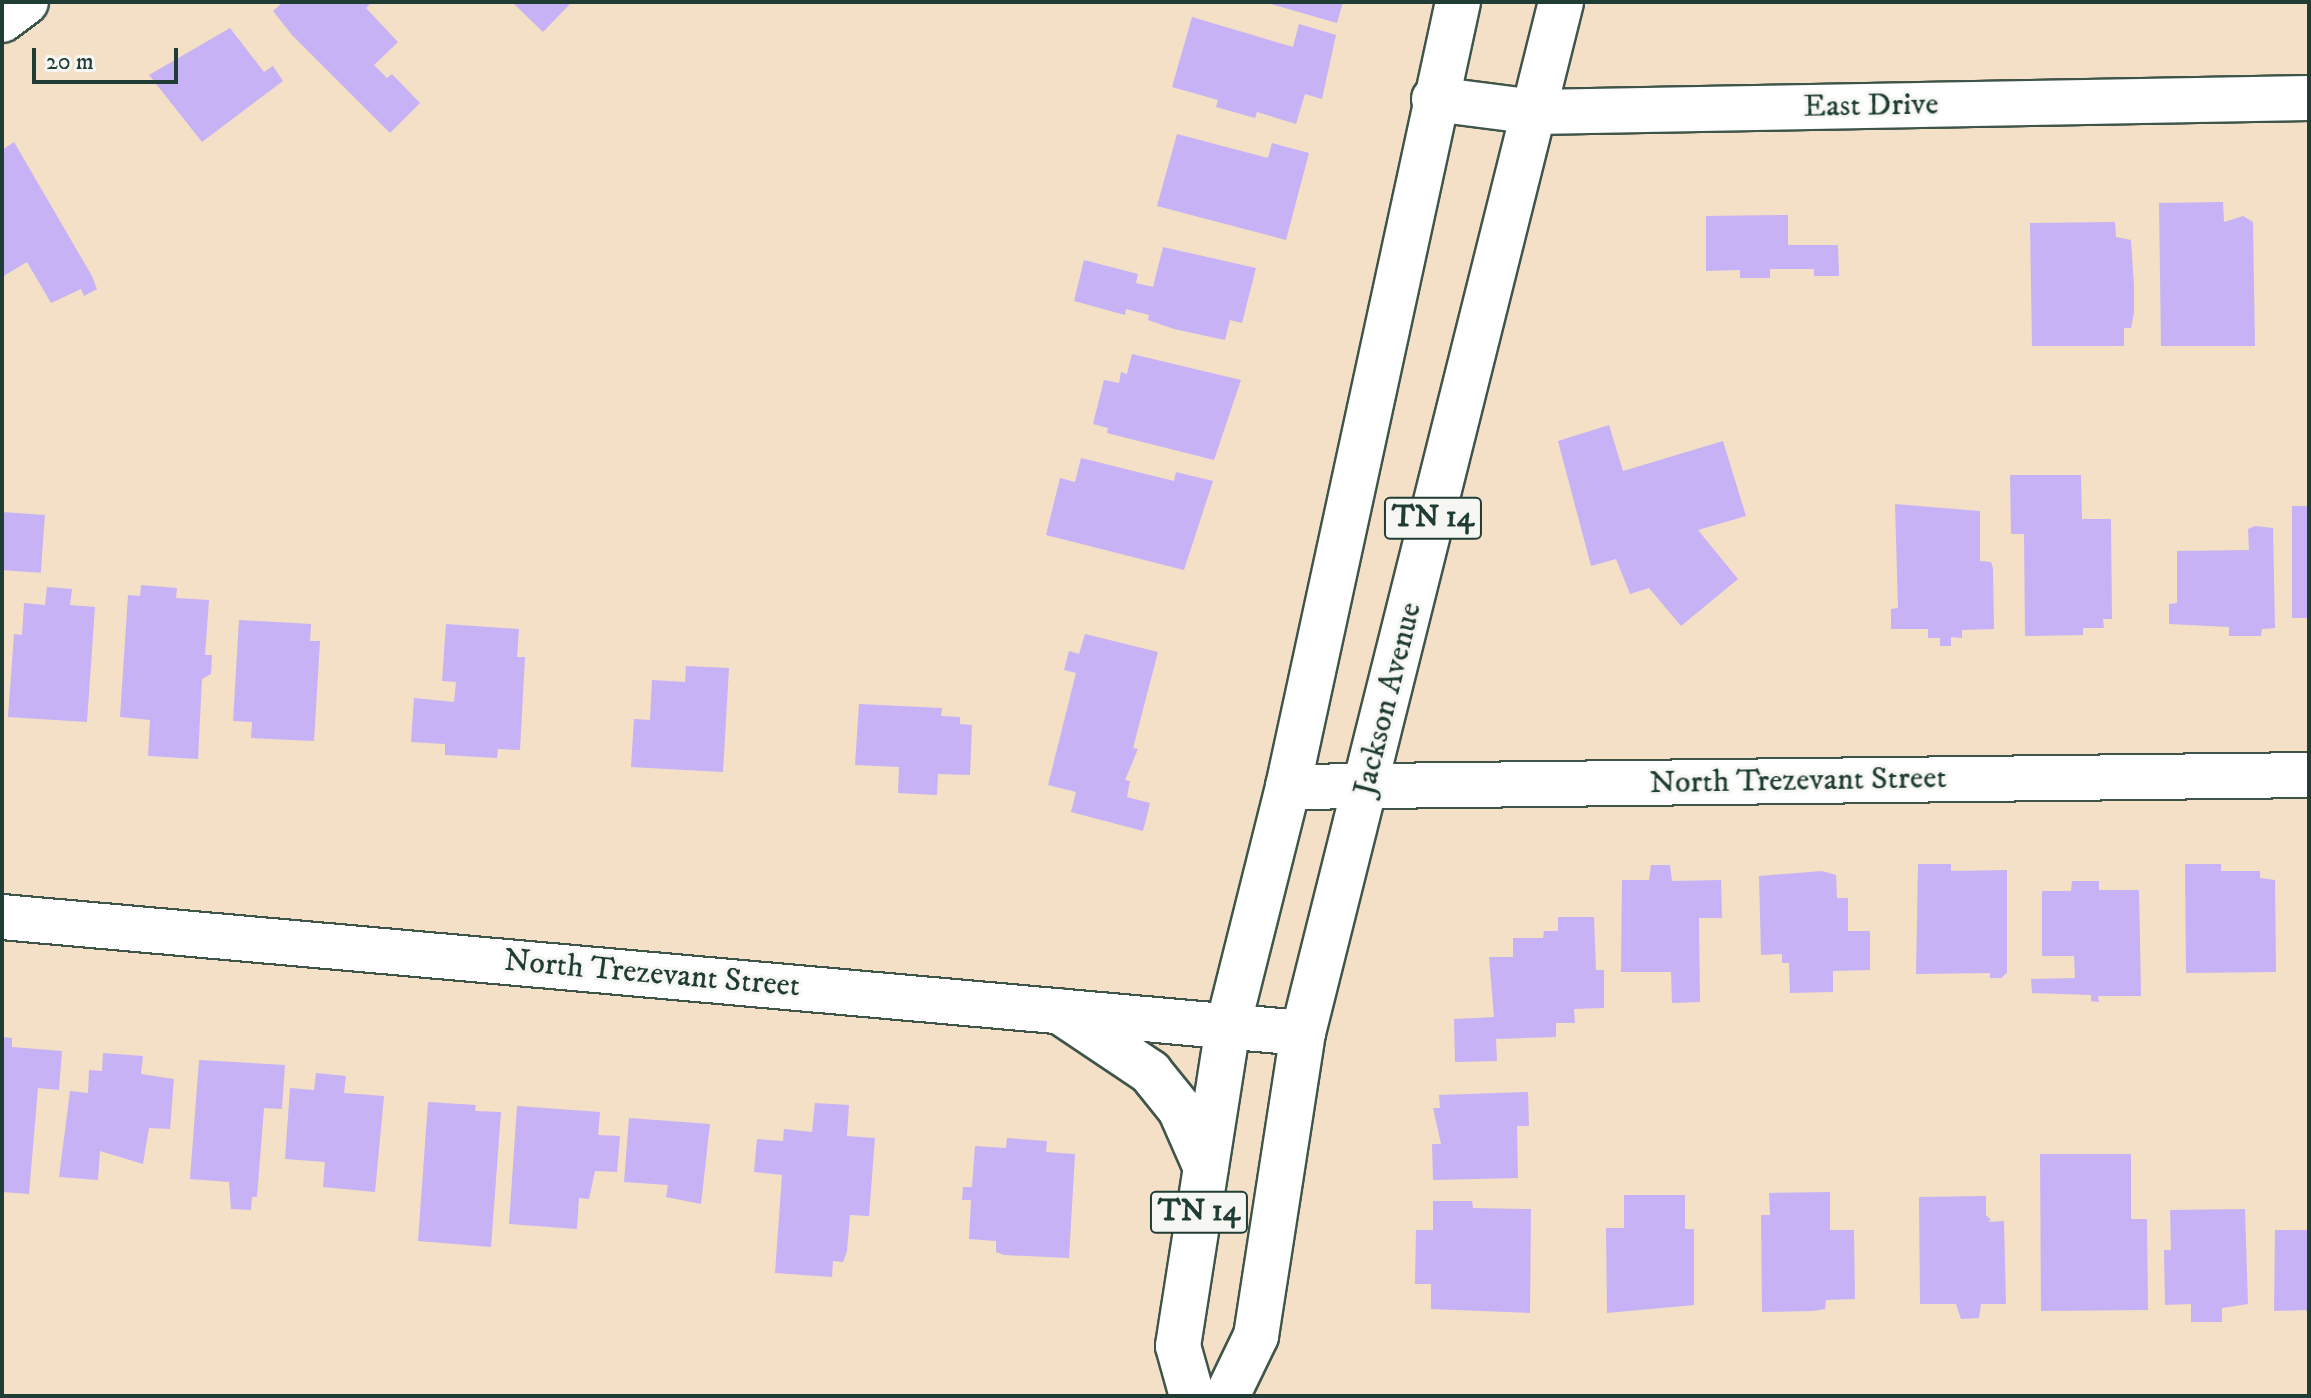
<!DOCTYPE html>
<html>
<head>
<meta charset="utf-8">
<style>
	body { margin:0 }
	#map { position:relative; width:2311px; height:1398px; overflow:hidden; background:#f3e0c6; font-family:"IM FELL DW Pica",serif }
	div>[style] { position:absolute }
	.building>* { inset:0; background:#c7b2f5; transform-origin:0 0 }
	.roads { filter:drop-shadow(2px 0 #3f554a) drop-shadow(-2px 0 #3f554a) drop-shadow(0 2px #3f554a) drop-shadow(0 -2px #3f554a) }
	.minor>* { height:44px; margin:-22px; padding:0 22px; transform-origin:22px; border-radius:22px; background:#fff }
	.major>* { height:44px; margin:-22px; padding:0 22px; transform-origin:22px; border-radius:22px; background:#fff }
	span { translate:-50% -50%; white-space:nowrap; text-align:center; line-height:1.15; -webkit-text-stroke:6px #f6f6f2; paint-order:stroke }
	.shield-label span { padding:2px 6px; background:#f6f6f2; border:2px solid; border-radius:6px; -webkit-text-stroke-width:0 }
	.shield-label { font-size:30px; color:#1f3d34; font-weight:700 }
	.street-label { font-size:32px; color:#1f3d34 }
	.frame { position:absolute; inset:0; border:4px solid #1f3d34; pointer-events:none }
	.scale { position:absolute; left:32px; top:48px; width:146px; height:36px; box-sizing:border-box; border:4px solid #1f3d34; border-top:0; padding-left:10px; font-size:24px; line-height:28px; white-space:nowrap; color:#1f3d34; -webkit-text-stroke:6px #f6f6f2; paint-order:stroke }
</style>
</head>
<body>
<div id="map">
	<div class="building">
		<div style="clip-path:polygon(283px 2px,372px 2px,366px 8px,398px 42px,374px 65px,387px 78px,392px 74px,420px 103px,390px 133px,292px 35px,273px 11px)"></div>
		<div style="clip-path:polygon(512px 2px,568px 2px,570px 4px,543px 32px)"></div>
		<div style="clip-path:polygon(1264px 2px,1343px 2px,1337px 23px)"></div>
		<div style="clip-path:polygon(1192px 17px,1293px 47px,1299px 24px,1336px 35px,1322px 99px,1305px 94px,1296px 124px,1257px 112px,1255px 118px,1216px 107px,1218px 100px,1172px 87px)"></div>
		<div style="clip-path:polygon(230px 28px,264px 72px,273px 66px,283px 81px,202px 142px,149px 75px)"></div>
		<div style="clip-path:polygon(1177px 134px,1268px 158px,1272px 143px,1309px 153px,1286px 240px,1157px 206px)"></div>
		<div style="clip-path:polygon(14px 142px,92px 276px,97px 289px,84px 296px,81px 289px,51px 303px,27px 262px,2px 277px,2px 150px)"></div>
		<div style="clip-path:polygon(2223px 202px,2224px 222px,2243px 216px,2253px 222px,2255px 346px,2161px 346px,2159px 203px)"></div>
		<div style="clip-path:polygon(1788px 215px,1788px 245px,1838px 245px,1839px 276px,1814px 276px,1814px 269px,1770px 269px,1770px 278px,1740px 278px,1740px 270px,1706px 271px,1706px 216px)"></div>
		<div style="clip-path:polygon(2115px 222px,2116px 237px,2131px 240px,2134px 286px,2134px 313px,2131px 328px,2124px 328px,2124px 346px,2032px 346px,2030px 223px)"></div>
		<div style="clip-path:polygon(1163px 247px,1256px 268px,1242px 323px,1230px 320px,1225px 340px,1174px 329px,1148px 320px,1149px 315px,1126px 309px,1125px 315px,1074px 301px,1084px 260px,1138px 274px,1136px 283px,1153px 287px)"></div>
		<div style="clip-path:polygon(1132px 354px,1241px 380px,1214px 460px,1107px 433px,1108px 428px,1093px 424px,1104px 380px,1119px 383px,1121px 372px,1127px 374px)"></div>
		<div style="clip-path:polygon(1609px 425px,1623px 471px,1723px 441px,1746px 516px,1698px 530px,1738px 579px,1681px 626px,1649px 588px,1630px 594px,1616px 559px,1591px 566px,1558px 441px)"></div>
		<div style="clip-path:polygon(1081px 458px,1174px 481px,1176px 472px,1213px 481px,1184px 570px,1046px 535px,1060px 478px,1075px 482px)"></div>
		<div style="clip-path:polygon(2010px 475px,2081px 475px,2082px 519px,2111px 519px,2112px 619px,2103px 619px,2104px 628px,2083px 628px,2083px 635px,2025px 636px,2024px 534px,2011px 534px)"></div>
		<div style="clip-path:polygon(1895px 504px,1980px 511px,1980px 561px,1991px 562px,1993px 568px,1994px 629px,1962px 630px,1962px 638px,1951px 637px,1951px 646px,1940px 646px,1940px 638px,1928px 638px,1928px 629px,1891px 629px,1891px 609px,1898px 608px)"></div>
		<div style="left:2292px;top:506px;width:17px;height:112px"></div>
		<div style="left:2px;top:512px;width:43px;height:58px;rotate:4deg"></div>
		<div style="clip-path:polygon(2255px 526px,2273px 528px,2275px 628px,2262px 629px,2261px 636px,2229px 636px,2229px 627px,2169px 624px,2169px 604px,2177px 603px,2177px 551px,2249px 550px,2248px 529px)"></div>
		<div style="clip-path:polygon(141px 585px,177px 588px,176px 598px,209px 600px,205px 655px,212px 655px,211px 674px,202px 679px,198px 759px,148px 756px,150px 720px,120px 717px,128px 595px,140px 596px)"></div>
		<div style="clip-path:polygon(47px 587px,72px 589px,70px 605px,95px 607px,87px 722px,8px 717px,14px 634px,22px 635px,24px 603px,45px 605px)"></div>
		<div style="clip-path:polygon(239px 620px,311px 624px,310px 641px,320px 641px,314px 741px,251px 738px,252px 722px,233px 721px)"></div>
		<div style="clip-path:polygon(446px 624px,519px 629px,517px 657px,525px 657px,520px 750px,498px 749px,497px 758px,445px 755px,445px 744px,411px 742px,414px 698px,454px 702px,456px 682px,442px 681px)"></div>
		<div style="clip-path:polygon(1085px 634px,1158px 652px,1133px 748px,1138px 749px,1125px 780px,1130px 781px,1127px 797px,1150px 803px,1143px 831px,1071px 812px,1076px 792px,1048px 785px,1076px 673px,1064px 670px,1069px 651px,1079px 654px)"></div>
		<div style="clip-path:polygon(686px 666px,729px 668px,723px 772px,631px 767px,634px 719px,650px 720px,652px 680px,685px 682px)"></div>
		<div style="clip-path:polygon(859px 704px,942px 708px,941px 716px,960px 717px,960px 724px,972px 725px,970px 775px,938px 774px,937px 795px,898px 793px,899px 767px,855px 765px)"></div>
		<div style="clip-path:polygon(1918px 864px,1951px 864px,1951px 871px,2007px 870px,2007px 973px,2001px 978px,1990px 978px,1990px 973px,1916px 974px)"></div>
		<div style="clip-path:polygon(2185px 864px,2221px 864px,2221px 871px,2260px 871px,2260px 878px,2275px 880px,2276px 972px,2186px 973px)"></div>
		<div style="clip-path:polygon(1651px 865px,1670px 865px,1672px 881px,1721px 880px,1722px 918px,1699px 918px,1700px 1002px,1672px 1003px,1671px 972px,1621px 972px,1622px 880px,1649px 880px)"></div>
		<div style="clip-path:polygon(1822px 871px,1836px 875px,1837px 898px,1848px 898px,1848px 931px,1870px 931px,1870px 970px,1833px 971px,1833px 992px,1790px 993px,1789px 963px,1782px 963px,1782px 954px,1761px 955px,1759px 876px)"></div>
		<div style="clip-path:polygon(2072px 881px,2099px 881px,2099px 890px,2139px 890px,2141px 996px,2098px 996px,2099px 1002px,2091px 1001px,2091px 995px,2032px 993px,2031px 979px,2075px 978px,2074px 956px,2042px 956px,2042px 891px,2071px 891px)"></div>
		<div style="clip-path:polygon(1558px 917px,1594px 917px,1596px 970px,1604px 970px,1604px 1008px,1574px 1009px,1575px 1023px,1556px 1023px,1556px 1037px,1496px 1039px,1497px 1061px,1455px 1062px,1454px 1019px,1494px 1017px,1489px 957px,1513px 957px,1513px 938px,1543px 938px,1544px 931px,1558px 931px)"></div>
		<div style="clip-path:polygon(2px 1037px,12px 1038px,12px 1047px,62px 1051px,59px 1090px,38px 1088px,29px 1194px,2px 1192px)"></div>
		<div style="clip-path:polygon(103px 1053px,143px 1056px,141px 1074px,174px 1079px,170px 1129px,149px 1128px,143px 1164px,100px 1151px,98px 1180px,59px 1177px,70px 1091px,88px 1093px,89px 1070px,102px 1071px)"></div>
		<div style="clip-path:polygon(199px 1060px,285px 1065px,282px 1109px,264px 1108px,257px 1197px,252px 1197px,251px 1210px,231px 1209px,229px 1182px,190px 1179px)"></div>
		<div style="clip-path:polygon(316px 1073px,346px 1076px,344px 1093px,384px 1096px,375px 1192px,323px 1187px,325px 1162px,285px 1159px,290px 1088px,314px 1090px)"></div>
		<div style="clip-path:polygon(1528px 1092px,1529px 1126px,1517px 1126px,1518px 1178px,1433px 1180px,1432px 1144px,1441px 1144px,1433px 1108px,1440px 1108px,1439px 1095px)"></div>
		<div style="clip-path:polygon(428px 1102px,476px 1105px,475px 1111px,501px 1112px,491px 1247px,418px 1241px)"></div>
		<div style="clip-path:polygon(815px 1103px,849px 1105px,847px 1136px,875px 1138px,869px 1216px,850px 1215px,847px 1251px,843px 1262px,833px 1261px,832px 1277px,775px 1273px,782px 1175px,754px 1172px,757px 1139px,783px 1141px,784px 1129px,812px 1132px)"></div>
		<div style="clip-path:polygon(517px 1106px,600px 1112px,598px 1135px,620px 1136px,617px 1172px,595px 1171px,589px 1199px,579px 1198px,577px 1229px,509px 1224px)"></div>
		<div style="clip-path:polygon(629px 1118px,710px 1124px,701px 1204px,666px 1197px,668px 1185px,624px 1182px)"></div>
		<div style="clip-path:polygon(1007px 1138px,1047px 1141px,1046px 1152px,1075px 1154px,1069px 1258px,1004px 1255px,996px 1252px,996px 1241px,969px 1239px,971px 1200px,962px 1200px,963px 1187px,972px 1187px,975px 1146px,1006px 1148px)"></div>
		<div style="clip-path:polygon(2040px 1154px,2131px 1154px,2131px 1219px,2147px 1219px,2148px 1310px,2041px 1311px)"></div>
		<div style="clip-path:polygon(1830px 1192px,1830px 1230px,1854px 1230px,1855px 1299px,1826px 1300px,1825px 1309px,1813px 1311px,1762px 1312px,1761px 1215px,1770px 1215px,1769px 1193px)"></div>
		<div style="clip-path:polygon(1624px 1195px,1685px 1195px,1685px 1229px,1694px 1229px,1694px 1305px,1607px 1313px,1606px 1228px,1624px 1228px)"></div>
		<div style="clip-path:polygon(1986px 1196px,1986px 1215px,1991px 1220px,1987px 1222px,2004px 1221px,2006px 1304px,1981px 1304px,1979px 1318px,1961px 1319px,1956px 1304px,1920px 1304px,1919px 1197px)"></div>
		<div style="clip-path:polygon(1433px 1201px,1472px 1201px,1473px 1208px,1531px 1209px,1530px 1313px,1431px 1309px,1431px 1284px,1415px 1284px,1416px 1230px,1433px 1230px)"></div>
		<div style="clip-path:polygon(2245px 1209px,2248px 1304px,2222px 1308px,2222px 1322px,2191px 1322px,2191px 1304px,2165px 1305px,2164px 1250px,2171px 1250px,2170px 1210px)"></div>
		<div style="clip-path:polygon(2275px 1230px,2309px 1230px,2309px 1319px,2306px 1310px,2274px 1311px)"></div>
	</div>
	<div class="roads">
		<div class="minor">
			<div style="left:2px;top:20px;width:30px;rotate:-37deg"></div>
			<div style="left:1434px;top:99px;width:102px;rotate:7.3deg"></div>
			<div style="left:1535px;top:112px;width:774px;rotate:-1.04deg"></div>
			<div style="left:1288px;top:787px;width:1021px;rotate:-0.67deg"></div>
		</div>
		<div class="major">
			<div style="left:2px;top:917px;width:1306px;rotate:5.1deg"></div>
			<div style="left:1059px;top:1011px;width:110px;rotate:33.8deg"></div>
			<div style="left:1150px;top:1072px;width:48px;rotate:51deg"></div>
			<div style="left:1180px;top:1109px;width:64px;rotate:66.2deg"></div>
			<div style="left:1192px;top:1396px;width:52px;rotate:-105.6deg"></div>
			<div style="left:1178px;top:1346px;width:324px;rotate:-81.1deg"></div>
			<div style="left:1228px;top:1026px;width:246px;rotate:-75.9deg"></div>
			<div style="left:1288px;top:787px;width:803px;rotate:-77.78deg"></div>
			<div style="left:1227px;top:1396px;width:67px;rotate:-64.2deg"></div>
			<div style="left:1256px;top:1336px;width:307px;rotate:-81.2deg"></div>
			<div style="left:1303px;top:1033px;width:1063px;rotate:-75.95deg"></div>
		</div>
	</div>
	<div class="shield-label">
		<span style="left:1433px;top:518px">TN 14</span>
		<span style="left:1199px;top:1212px">TN 14</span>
	</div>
	<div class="street-label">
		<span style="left:1871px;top:106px;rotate:-1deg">East Drive</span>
		<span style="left:1388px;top:699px;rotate:-76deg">Jackson Avenue</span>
		<span style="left:1798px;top:781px;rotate:-1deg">North Trezevant Street</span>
		<span style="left:652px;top:974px;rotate:5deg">North Trezevant Street</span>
	</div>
	<div class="frame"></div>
	<div class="scale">20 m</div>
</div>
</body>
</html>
